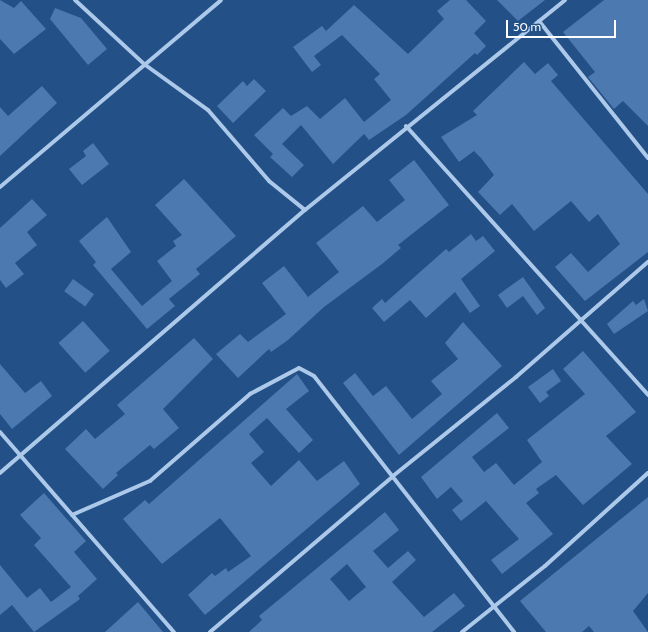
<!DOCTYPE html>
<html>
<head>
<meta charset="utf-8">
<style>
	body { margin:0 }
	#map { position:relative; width:648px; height:632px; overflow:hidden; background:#225087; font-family:Cabin,sans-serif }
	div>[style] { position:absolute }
	.building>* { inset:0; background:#4b79b0; transform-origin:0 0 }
	.minor>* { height:4px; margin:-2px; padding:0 2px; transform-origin:2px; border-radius:2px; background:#adc9ea }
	span { translate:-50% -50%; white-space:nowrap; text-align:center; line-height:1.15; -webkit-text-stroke:3px #225087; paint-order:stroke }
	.scale { position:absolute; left:506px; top:20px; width:110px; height:18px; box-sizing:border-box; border:2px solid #fff; border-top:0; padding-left:5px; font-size:12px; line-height:14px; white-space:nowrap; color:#fff; -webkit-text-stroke:3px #225087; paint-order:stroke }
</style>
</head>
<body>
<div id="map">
	<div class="building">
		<div style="clip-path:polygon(0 0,14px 8px,21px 1px,46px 29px,14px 54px,0 39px)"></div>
		<div style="clip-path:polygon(450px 0,466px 0,486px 21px,474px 33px,486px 46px,477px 55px,475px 53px,406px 115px,369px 140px,364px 134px,333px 164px,301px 125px,282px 144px,304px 165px,292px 177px,270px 157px,273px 154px,254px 135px,283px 108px,291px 116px,307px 106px,320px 119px,345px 98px,364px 122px,391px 100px,374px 79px,380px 74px,342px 35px,314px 56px,321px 65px,312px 72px,293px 47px,322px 26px,326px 31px,354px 5px,408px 54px,444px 19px,437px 11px)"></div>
		<div style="clip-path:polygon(497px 0,545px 0,518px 21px)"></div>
		<div style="clip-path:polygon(604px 0,648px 0,648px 126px,623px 101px,614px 109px,588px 77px,595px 72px,563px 32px)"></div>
		<div style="clip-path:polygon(55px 8px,81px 18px,107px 49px,88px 65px,50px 19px)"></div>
		<div style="clip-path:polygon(524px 62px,535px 74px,548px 63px,558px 75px,551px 81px,648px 194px,648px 252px,585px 301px,555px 267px,571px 253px,588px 272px,620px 244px,598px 214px,589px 222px,571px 201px,534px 231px,512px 204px,500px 215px,478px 192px,494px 175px,481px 158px,474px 151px,459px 162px,441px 137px,477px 115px,473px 111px)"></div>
		<div style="clip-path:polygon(254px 79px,266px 91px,233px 123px,217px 106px,243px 81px,247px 86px)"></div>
		<div style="clip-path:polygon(42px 86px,57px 103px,0 156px,0 107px,8px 116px)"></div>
		<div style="clip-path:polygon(93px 143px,109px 164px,82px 185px,69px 169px,86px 156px,83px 151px)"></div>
		<div style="clip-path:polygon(414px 160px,449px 205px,398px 245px,401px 248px,382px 264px,324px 307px,288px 340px,271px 352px,269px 349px,238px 378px,216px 354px,240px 334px,248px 342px,286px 314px,262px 283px,284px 266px,308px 297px,339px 272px,316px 243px,363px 206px,377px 222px,405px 200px,389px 180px)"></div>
		<div style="clip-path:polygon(184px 179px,236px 236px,196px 269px,200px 274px,169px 299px,175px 306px,147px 329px,93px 265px,96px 262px,79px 241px,107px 217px,131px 252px,111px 269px,142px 306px,172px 281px,157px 261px,176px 246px,173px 241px,182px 235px,155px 205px)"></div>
		<div style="clip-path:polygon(32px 199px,47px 215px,27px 232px,37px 245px,15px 263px,24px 274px,6px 288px,0 280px,0 228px)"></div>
		<div style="clip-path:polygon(471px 234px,476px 241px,483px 236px,495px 251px,461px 279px,480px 306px,470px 313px,455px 292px,426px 318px,410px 300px,384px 322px,372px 308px,382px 299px,385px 303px,446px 249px,449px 252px)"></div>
		<div style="clip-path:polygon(523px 277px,545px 308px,537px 315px,523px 296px,507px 308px,498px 295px)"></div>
		<div style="left:73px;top:279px;width:26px;height:15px;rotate:36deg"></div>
		<div style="clip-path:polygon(644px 299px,648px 311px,614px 334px,607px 324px,633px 301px,636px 305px)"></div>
		<div style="left:83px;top:321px;width:40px;height:33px;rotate:48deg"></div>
		<div style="clip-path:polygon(463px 322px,502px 366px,399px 455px,343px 383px,355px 373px,373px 396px,386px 386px,412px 419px,442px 394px,431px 381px,458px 359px,445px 343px)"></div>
		<div style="clip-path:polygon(194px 338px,213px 359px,163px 409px,179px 428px,154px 449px,150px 445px,116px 473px,118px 475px,103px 489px,65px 449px,86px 429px,95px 439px,125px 414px,117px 405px)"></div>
		<div style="clip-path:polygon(583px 351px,636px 412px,606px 436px,632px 464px,583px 505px,556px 475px,536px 489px,539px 493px,526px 503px,553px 534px,502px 574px,491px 560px,519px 539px,486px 501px,461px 521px,452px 510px,463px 501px,451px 487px,437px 499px,421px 477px,497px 413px,509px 428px,472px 457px,484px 472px,496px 463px,514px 485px,542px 462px,527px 440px,585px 394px,563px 369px)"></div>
		<div style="clip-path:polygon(0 364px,25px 393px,41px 381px,52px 396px,12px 429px,0 414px)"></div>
		<div style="clip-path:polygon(553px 369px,561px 381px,546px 392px,549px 396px,540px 403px,528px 387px)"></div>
		<div style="clip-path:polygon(297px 374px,309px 391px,286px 409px,313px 440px,299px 453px,267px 418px,249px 434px,264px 452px,251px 463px,271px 486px,299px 460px,317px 481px,344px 461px,360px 484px,205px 615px,188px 595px,212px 573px,215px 576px,226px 568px,228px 572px,251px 556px,220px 518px,162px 564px,123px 519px,145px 500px,149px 504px)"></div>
		<div style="clip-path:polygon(44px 493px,86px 541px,74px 552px,97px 579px,78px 596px,80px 599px,34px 632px,12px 605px,0 615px,0 565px,27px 598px,40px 588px,51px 602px,71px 587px,34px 545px,41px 538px,20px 515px)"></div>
		<div style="clip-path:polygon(648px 497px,648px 593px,633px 611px,648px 632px,594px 632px,589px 626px,582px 632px,546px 632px,520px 601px)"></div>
		<div style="clip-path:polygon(evenodd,385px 512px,399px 530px,373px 551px,388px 568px,408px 551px,416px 560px,392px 582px,424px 617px,454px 593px,465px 606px,432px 632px,249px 632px,262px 620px,259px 616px,385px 512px,347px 564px,366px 587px,349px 601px,330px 579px,347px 564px)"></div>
		<div style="clip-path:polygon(138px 602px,163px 632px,105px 632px)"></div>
	</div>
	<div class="minor">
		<div style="left:75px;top:0;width:94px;rotate:42.8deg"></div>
		<div style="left:144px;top:64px;width:79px;rotate:35.7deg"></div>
		<div style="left:208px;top:110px;width:94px;rotate:49.3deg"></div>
		<div style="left:269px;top:181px;width:46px;rotate:38.9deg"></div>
		<div style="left:539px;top:21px;width:175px;rotate:51.5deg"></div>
		<div style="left:406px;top:126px;width:362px;rotate:48deg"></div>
		<div style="left:0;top:187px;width:289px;rotate:-40.2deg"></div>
		<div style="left:0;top:432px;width:265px;rotate:49deg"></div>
		<div style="left:0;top:473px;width:403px;rotate:-40.8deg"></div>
		<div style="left:305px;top:210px;width:334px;rotate:-38.9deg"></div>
		<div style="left:72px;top:515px;width:85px;rotate:-23.6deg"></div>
		<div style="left:150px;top:481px;width:133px;rotate:-41deg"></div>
		<div style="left:250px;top:394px;width:55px;rotate:-28deg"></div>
		<div style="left:299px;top:368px;width:17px;rotate:28deg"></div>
		<div style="left:314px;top:376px;width:325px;rotate:52deg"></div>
		<div style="left:210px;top:632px;width:240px;rotate:-40.4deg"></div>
		<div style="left:393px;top:476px;width:158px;rotate:-38.8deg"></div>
		<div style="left:516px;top:377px;width:175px;rotate:-41.1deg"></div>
		<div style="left:462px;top:632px;width:106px;rotate:-38.5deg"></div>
		<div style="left:545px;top:566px;width:139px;rotate:-42.1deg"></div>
	</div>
	<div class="scale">50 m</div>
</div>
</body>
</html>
